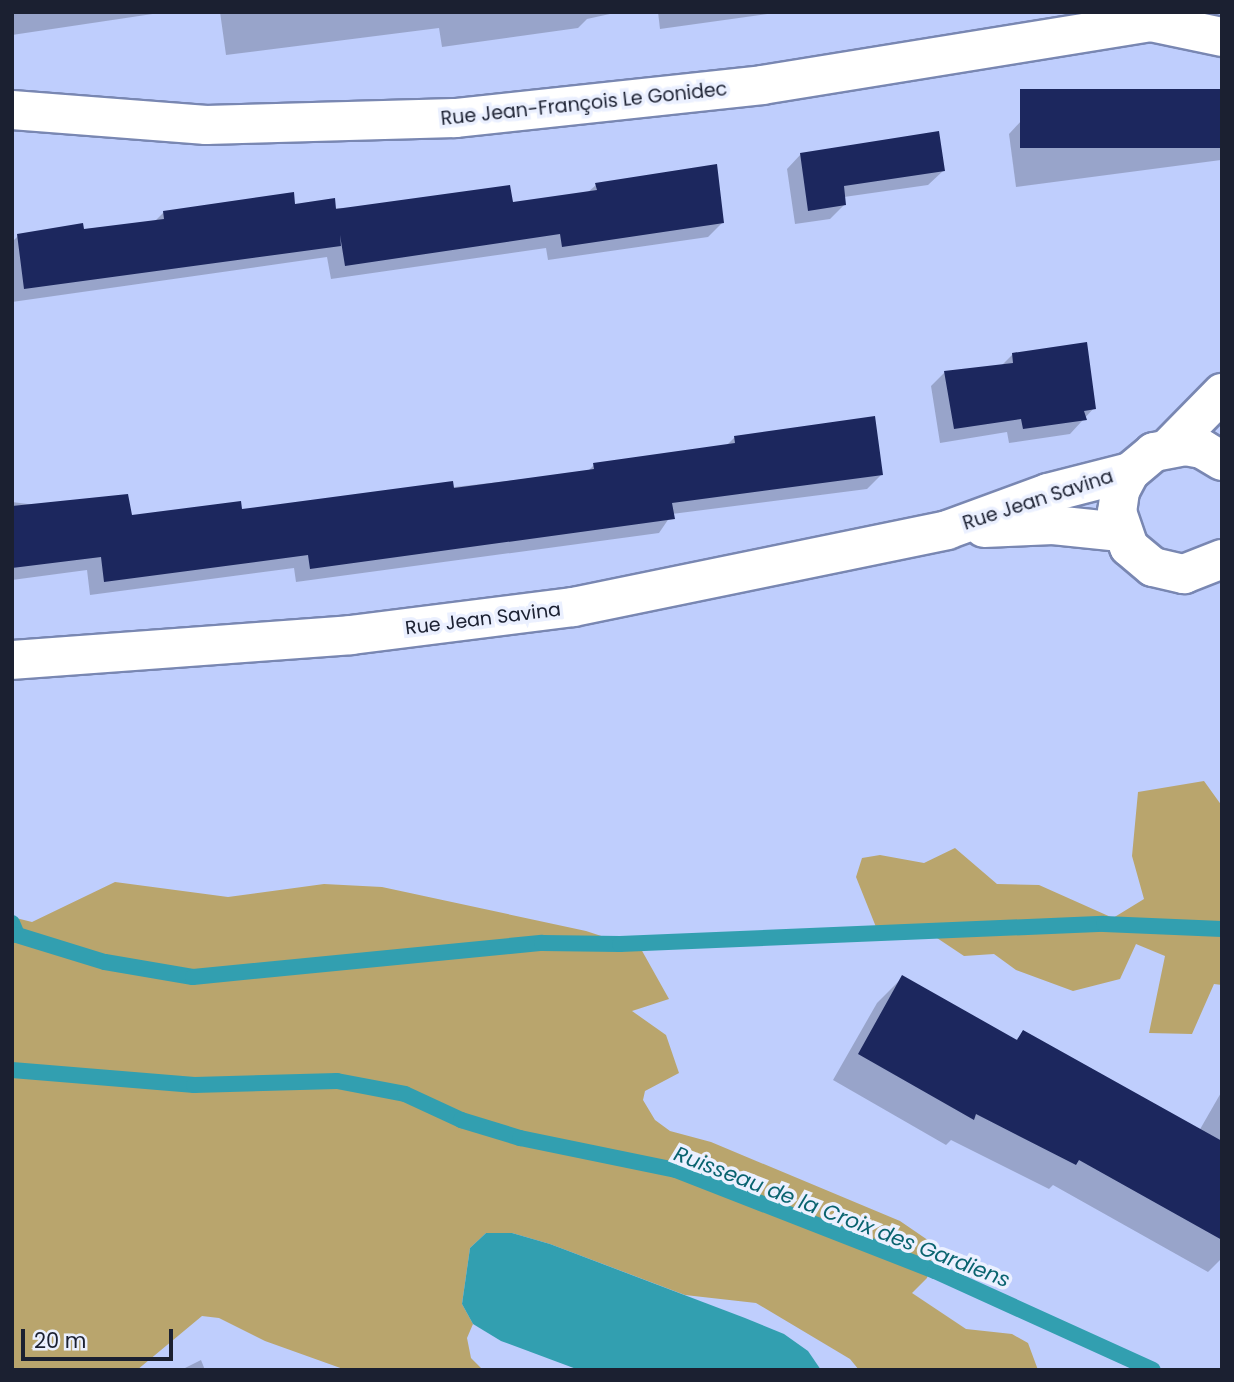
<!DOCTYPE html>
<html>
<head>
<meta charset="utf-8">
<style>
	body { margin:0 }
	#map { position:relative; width:1234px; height:1382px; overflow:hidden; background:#bfcefd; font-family:Poppins,sans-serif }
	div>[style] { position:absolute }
	.green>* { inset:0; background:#b9a56d }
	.water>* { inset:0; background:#329fb0 }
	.shadow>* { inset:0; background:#0003 }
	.stream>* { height:16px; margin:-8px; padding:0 8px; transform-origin:8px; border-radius:8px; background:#329fb0 }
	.building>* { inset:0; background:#1c275e; transform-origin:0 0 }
	.roads { filter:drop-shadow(2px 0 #7987b2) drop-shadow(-2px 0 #7987b2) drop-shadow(0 2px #7987b2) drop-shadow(0 -2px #7987b2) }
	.street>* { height:38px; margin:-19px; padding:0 19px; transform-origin:19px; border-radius:19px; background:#fff }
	span { translate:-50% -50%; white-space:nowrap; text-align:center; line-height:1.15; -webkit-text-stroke:7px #ebf0ff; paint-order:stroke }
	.street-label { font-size:19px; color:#1b2031 }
	.water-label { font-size:21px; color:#09636f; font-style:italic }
	.frame { position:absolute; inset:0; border:14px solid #1b2031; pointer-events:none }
	.scale { position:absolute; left:21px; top:1329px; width:152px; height:32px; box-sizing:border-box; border:4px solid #1b2031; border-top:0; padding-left:9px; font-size:21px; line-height:24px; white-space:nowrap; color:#1b2031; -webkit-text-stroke:5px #ebf0ff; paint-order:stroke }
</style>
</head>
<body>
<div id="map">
	<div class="green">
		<div style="clip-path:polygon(1204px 781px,1222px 806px,1222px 985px,1214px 984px,1192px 1034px,1149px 1033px,1165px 956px,1136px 944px,1120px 979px,1073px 991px,1016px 970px,994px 954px,964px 956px,922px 928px,876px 927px,856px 877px,862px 858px,880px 855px,924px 863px,955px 848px,997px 884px,1039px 885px,1113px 918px,1144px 899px,1132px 856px,1138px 792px)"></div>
		<div style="clip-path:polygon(115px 882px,228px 897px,324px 884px,382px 887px,586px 931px,641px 949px,669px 999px,632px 1011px,666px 1035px,679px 1073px,645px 1091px,643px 1100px,655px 1120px,670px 1131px,711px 1142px,900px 1221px,935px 1245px,927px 1278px,912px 1293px,966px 1329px,1012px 1334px,1028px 1343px,1038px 1370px,859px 1370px,850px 1359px,756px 1303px,685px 1295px,550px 1244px,512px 1233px,486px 1233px,470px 1248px,462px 1304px,473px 1324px,467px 1338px,471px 1358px,483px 1370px,346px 1370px,265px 1341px,219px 1318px,202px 1316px,137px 1370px,12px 1370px,12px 917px,32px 922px)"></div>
	</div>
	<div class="water">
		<div style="clip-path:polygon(486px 1233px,512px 1233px,550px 1244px,745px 1318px,784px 1334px,808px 1351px,821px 1370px,579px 1370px,501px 1341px,473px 1324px,462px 1304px,470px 1248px)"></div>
	</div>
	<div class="shadow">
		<div style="clip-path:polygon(12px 12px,166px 12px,12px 35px)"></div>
		<div style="clip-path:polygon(220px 12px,619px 12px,587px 19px,578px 28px,442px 47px,439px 28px,226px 55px)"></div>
		<div style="clip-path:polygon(658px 12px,782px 12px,660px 29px)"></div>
		<div style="clip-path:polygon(1222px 91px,1221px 160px,1016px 187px,1009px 134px,1023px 119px)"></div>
		<div style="clip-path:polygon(801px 154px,943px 171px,928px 185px,844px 197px,845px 204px,830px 219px,795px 224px,787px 169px)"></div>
		<div style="clip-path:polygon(596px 185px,723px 222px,708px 237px,548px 260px,546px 248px,331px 279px,327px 257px,12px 302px,12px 242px,18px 236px,154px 222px,164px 212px,511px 204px,587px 193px)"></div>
		<div style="clip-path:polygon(1013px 354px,1094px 408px,1070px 434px,1009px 443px,1007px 432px,940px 443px,931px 386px,945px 372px,1001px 366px)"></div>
		<div style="clip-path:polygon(734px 438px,881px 475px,867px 489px,672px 514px,659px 533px,296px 582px,294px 568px,90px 595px,87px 570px,12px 580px,12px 502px,130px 517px,241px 511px,587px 472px,594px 465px,726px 446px)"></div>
		<div style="clip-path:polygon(903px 977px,1015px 1041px,1023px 1032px,1199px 1131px,1222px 1091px,1222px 1258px,1208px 1272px,1053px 1185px,1049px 1189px,951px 1140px,946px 1145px,833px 1080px,877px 1003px)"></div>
		<div style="clip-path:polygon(201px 1360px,205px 1370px,181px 1370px)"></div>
	</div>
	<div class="stream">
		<div style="left:12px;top:923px;width:13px;rotate:67deg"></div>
		<div style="left:17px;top:935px;width:92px;rotate:17.1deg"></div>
		<div style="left:105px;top:962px;width:89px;rotate:9.7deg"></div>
		<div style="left:193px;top:977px;width:351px;rotate:-5.6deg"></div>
		<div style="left:542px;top:943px;width:78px;rotate:0.7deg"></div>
		<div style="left:620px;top:944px;width:484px;rotate:-2.4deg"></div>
		<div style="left:1104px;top:924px;width:118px;rotate:2.4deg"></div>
		<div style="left:12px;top:1070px;width:183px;rotate:4.7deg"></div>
		<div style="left:194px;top:1085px;width:143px;rotate:-1.6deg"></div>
		<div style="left:337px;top:1081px;width:69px;rotate:10.8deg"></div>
		<div style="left:405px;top:1094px;width:62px;rotate:24.9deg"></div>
		<div style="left:461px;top:1120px;width:62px;rotate:17deg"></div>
		<div style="left:520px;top:1138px;width:159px;rotate:11.6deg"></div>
		<div style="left:676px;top:1170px;width:278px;rotate:21.3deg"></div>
		<div style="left:935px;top:1271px;width:239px;rotate:24.4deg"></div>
	</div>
	<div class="building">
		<div style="left:1222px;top:89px;width:59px;height:202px;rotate:90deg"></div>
		<div style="clip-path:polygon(939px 131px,945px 171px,844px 186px,846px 205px,808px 211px,800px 153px)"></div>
		<div style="clip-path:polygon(717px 164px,724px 223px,562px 247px,560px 234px,345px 266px,340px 235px,341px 246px,24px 289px,17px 234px,83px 223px,84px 229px,164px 219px,163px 211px,294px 192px,295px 204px,335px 198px,336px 209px,510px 185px,513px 202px,597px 190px,595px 183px)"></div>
		<div style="clip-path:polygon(1087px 342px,1096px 409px,1084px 411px,1087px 420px,1023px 429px,1021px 419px,954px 429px,944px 371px,1013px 363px,1012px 353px)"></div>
		<div style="clip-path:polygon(875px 416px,883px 475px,672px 503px,675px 519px,310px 569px,308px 555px,104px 582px,101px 557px,12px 568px,12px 506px,128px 494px,132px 515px,241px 501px,242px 509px,453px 481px,454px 488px,594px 469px,593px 463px,735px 443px,734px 436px)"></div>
		<div style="clip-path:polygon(902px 975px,1017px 1040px,1023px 1030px,1222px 1141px,1222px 1240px,1079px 1160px,1076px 1165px,976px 1114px,974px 1120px,858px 1054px)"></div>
	</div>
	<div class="roads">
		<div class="street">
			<div style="left:1151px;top:22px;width:73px;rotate:11.9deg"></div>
			<div style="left:12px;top:110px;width:195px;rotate:4.4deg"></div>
			<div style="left:206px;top:125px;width:249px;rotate:-1.6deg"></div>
			<div style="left:455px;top:118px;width:309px;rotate:-6.1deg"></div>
			<div style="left:762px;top:85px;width:394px;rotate:-9.2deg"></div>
			<div style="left:1151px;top:22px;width:25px;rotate:-23deg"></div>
			<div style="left:1169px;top:447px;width:76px;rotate:-45.5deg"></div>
			<div style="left:1222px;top:461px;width:23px;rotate:-149deg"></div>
			<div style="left:1202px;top:449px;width:17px;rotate:-170deg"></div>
			<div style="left:1185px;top:446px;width:32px;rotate:169deg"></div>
			<div style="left:1154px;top:452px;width:31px;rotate:140deg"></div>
			<div style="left:1130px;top:472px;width:21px;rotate:118deg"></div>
			<div style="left:1120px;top:491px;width:21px;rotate:98deg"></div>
			<div style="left:1117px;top:512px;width:37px;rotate:71deg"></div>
			<div style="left:1129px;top:547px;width:31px;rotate:40deg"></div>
			<div style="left:1153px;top:567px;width:32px;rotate:13deg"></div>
			<div style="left:1184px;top:574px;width:41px;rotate:-21.5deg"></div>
			<div style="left:984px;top:528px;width:69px;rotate:-2.5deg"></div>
			<div style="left:1053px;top:525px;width:68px;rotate:5.9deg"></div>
			<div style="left:12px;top:660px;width:340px;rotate:-4.2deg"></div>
			<div style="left:351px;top:635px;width:224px;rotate:-7.2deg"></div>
			<div style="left:573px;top:607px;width:382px;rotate:-11.6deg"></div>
			<div style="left:947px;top:530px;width:108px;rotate:-20.1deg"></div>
			<div style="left:1048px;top:493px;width:85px;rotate:-14.4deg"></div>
		</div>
	</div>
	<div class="street-label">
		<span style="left:584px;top:104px;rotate:-6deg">Rue Jean-François Le Gonidec</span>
		<span style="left:1038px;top:500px;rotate:-18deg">Rue Jean Savina</span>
		<span style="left:483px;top:619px;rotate:-7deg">Rue Jean Savina</span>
	</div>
	<div class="water-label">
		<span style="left:842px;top:1217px;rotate:21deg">Ruisseau de la Croix des Gardiens</span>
	</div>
	<div class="frame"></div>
	<div class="scale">20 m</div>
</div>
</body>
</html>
